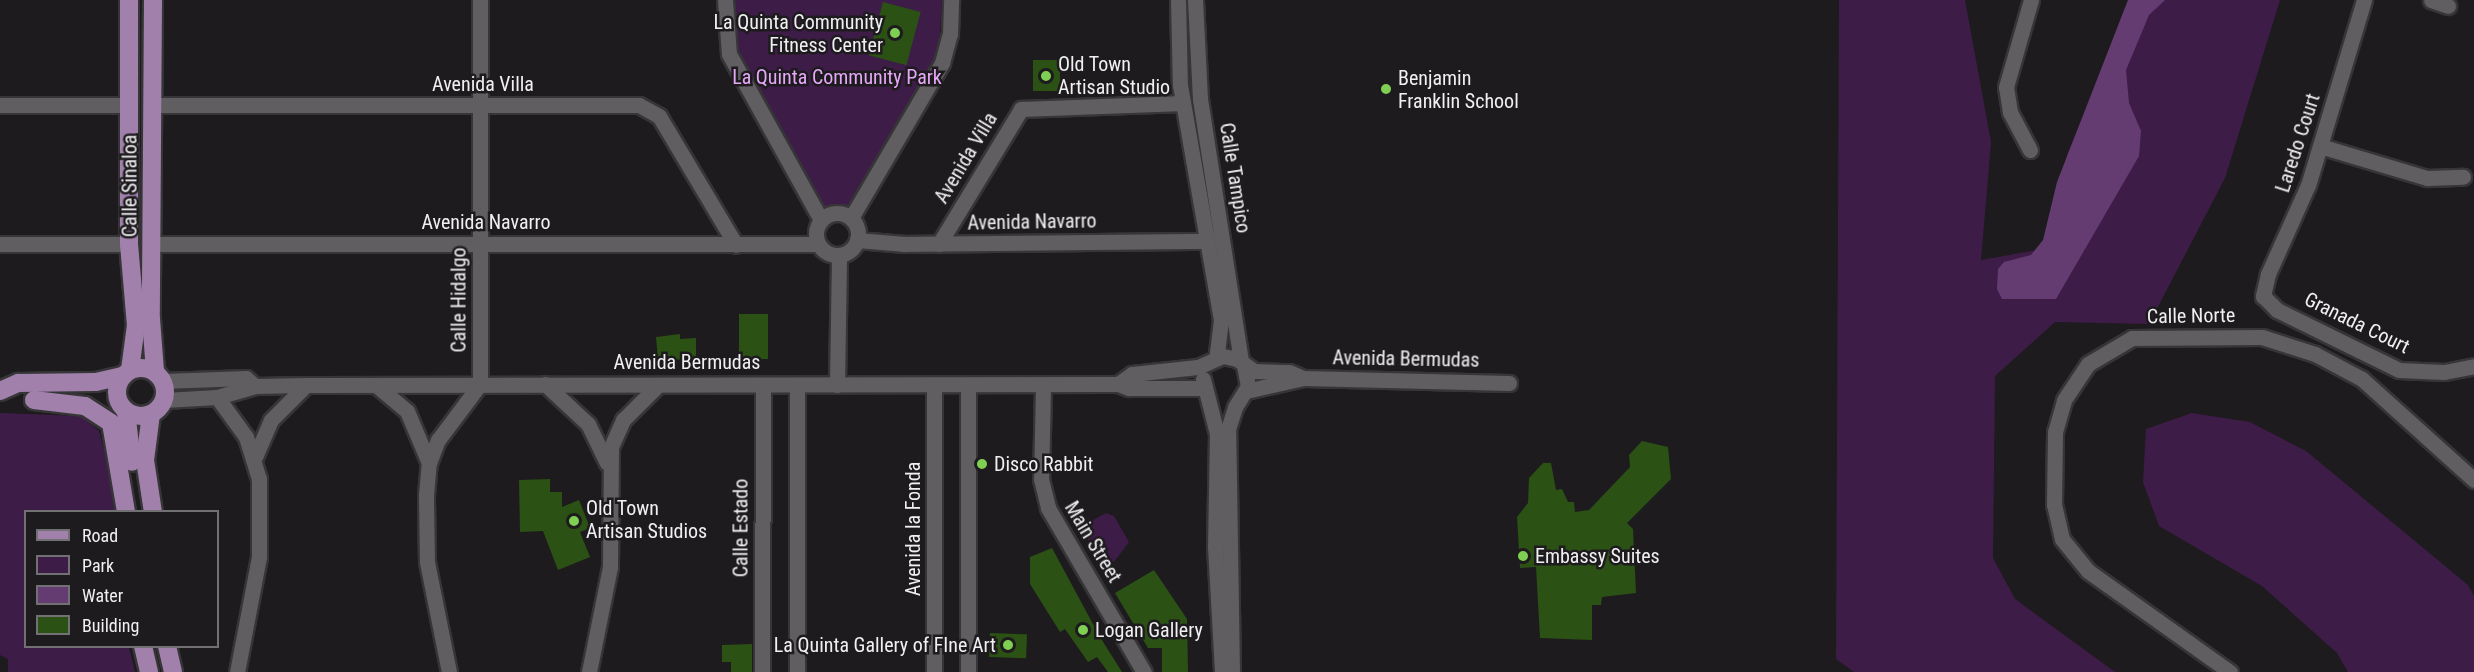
<!DOCTYPE html>
<html>
<head>
<meta charset="utf-8">
<style>
	body { margin:0 }
	#map { position:relative; width:2474px; height:672px; overflow:hidden; background:#1d1b1e; font-family:"Roboto Condensed",sans-serif }
	div>[style] { position:absolute }
	.green>* { inset:0; background:#3e1c48 }
	.water>* { inset:0; background:#653c71 }
	.building>* { inset:0; background:#2b5115; transform-origin:0 0 }
	.roads { filter:drop-shadow(2px 0 #363537) drop-shadow(-2px 0 #363537) drop-shadow(0 2px #363537) drop-shadow(0 -2px #363537) }
	.minor>* { height:15px; margin:-7.5px; padding:0 7.5px; transform-origin:7.5px; border-radius:7.5px; background:#605e61 }
	.minor>.ring { margin:-7.5px; padding:0; box-sizing:content-box; background:none; border:15px solid #605e61; border-radius:50% }
	.major>* { height:18px; margin:-9px; padding:0 9px; transform-origin:9px; border-radius:9px; background:#a181ab }
	.major>.ring { margin:-9px; padding:0; box-sizing:content-box; background:none; border:18px solid #a181ab; border-radius:50% }
	.dots>* { width:16px; height:16px; translate:-50% -50%; box-sizing:border-box; border:3px solid #1d1b1e; border-radius:50% }
	span { translate:-50% -50%; white-space:nowrap; text-align:center; line-height:1.15; -webkit-text-stroke:5px #1d1b1e; paint-order:stroke }
	.poi-label { font-size:20px; color:#f0eff1 }
	.right { translate:-100% -50%; text-align:right }
	.left { translate:0 -50%; text-align:left }
	.park-label { font-size:20px; color:#e6a7f8 }
	.street-label { font-size:20px; color:#f0eff1 }
	.legend { position:absolute; left:24px; top:510px; width:195px; height:138px; box-sizing:border-box; background:#1d1b1e; border:2px solid #717072; margin:0; padding:8px 10px; list-style:none; font-size:18px; color:#f0eff1 }
	.legend li { display:flex; align-items:center; gap:12px; height:30px }
	.legend b { width:30px; border:2px solid #717072 }
</style>
</head>
<body>
<div id="map">
	<div class="green">
		<div style="clip-path:polygon(730px 0,942px 0,939px 50px,853px 207px,824px 209px,733px 46px)"></div>
		<div style="clip-path:polygon(1839px 0,1965px 0,1991px 142px,1981px 260px,2043px 249px,2068px 152px,2132px 0,2280px 0,2225px 178px,2149px 324px,2055px 322px,1995px 376px,1993px 558px,2015px 599px,2115px 672px,1854px 672px,1836px 659px)"></div>
		<div style="clip-path:polygon(0 413px,81px 416px,99px 431px,114px 488px,115px 511px,26px 512px,26px 646px,129px 647px,135px 672px,8px 672px,8px 659px,0 655px)"></div>
		<div style="clip-path:polygon(2192px 413px,2250px 422px,2306px 451px,2468px 585px,2474px 596px,2474px 672px,2348px 672px,2337px 653px,2262px 586px,2159px 526px,2143px 482px,2146px 429px)"></div>
		<div style="clip-path:polygon(1106px 513px,1114px 516px,1129px 542px,1114px 562px,1100px 559px,1080px 527px)"></div>
	</div>
	<div class="water">
		<div style="clip-path:polygon(2128px 0,2165px 0,2149px 15px,2126px 70px,2129px 103px,2141px 131px,2139px 156px,2056px 299px,2002px 299px,1997px 289px,1998px 269px,2004px 262px,2031px 255px,2043px 240px,2057px 182px)"></div>
	</div>
	<div class="building">
		<div style="left:883px;top:2px;width:39px;height:55px;rotate:15deg"></div>
		<div style="left:1060px;top:60px;width:31px;height:27px;rotate:90deg"></div>
		<div style="left:739px;top:314px;width:29px;height:45px"></div>
		<div style="clip-path:polygon(680px 334px,680px 339px,696px 338px,696px 359px,658px 360px,656px 337px)"></div>
		<div style="clip-path:polygon(1642px 441px,1668px 447px,1671px 479px,1627px 523px,1633px 529px,1636px 593px,1602px 597px,1601px 605px,1592px 605px,1592px 640px,1540px 638px,1536px 567px,1520px 568px,1517px 517px,1528px 503px,1529px 478px,1543px 463px,1551px 463px,1556px 490px,1562px 489px,1568px 502px,1574px 502px,1575px 512px,1589px 510px,1630px 467px,1629px 455px)"></div>
		<div style="clip-path:polygon(550px 479px,550px 492px,562px 492px,562px 507px,579px 500px,590px 528px,580px 532px,590px 557px,558px 570px,543px 531px,520px 532px,519px 480px)"></div>
		<div style="clip-path:polygon(1052px 548px,1100px 637px,1122px 672px,1108px 672px,1097px 657px,1088px 662px,1065px 629px,1060px 632px,1030px 584px,1030px 557px)"></div>
		<div style="clip-path:polygon(1154px 570px,1187px 619px,1188px 672px,1162px 672px,1162px 648px,1148px 648px,1115px 593px)"></div>
		<div style="left:990px;top:633px;width:37px;height:24px;rotate:2deg"></div>
		<div style="clip-path:polygon(752px 644px,752px 672px,731px 672px,731px 662px,722px 662px,722px 645px)"></div>
	</div>
	<div class="roads">
		<div class="minor">
			<div style="left:725px;top:0;width:54px;rotate:85.8deg"></div>
			<div style="left:729px;top:54px;width:190px;rotate:61deg"></div>
			<div style="left:1178px;top:0;width:85px;rotate:88.7deg"></div>
			<div style="left:1180px;top:85px;width:239px;rotate:80.1deg"></div>
			<div style="left:1221px;top:320px;width:38px;rotate:97deg"></div>
			<div style="left:1195px;top:0;width:99px;rotate:87.1deg"></div>
			<div style="left:1200px;top:99px;width:265px;rotate:81.1deg"></div>
			<div style="left:2364px;top:0;width:193px;rotate:106.8deg"></div>
			<div style="left:2308px;top:185px;width:98px;rotate:114.2deg"></div>
			<div style="left:2268px;top:274px;width:23px;rotate:103deg"></div>
			<div style="left:2263px;top:296px;width:20px;rotate:45deg"></div>
			<div style="left:2277px;top:310px;width:136px;rotate:26.2deg"></div>
			<div style="left:2399px;top:370px;width:45px;rotate:2.5deg"></div>
			<div style="left:2444px;top:372px;width:31px;rotate:-11deg"></div>
			<div style="left:2431px;top:0;width:18px;rotate:19deg"></div>
			<div style="left:0;top:105px;width:129px"></div>
			<div style="left:153px;top:105px;width:486px"></div>
			<div style="left:639px;top:105px;width:23px;rotate:29deg"></div>
			<div style="left:659px;top:116px;width:150px;rotate:59.2deg"></div>
			<div style="left:2320px;top:146px;width:112px;rotate:16.7deg"></div>
			<div style="left:2427px;top:178px;width:36px;rotate:-2deg"></div>
			<div style="left:2030px;top:150px;width:43px;rotate:-117.8deg"></div>
			<div style="left:2010px;top:112px;width:25px;rotate:-99deg"></div>
			<div style="left:2006px;top:87px;width:91px;rotate:-74deg"></div>
			<div class="ring" style="left:816px;top:213px;width:27px;height:27px"></div>
			<div style="left:851px;top:218px;width:180px;rotate:-59.6deg"></div>
			<div style="left:942px;top:63px;width:30px;rotate:-75deg"></div>
			<div style="left:950px;top:34px;width:34px;rotate:-88deg"></div>
			<div style="left:857px;top:240px;width:48px;rotate:4.8deg"></div>
			<div style="left:905px;top:244px;width:303px;rotate:-0.6deg"></div>
			<div style="left:0;top:244px;width:129px"></div>
			<div style="left:153px;top:244px;width:665px"></div>
			<div style="left:939px;top:244px;width:158px;rotate:-58.7deg"></div>
			<div style="left:1021px;top:109px;width:162px;rotate:-2.1deg"></div>
			<div style="left:1203px;top:379px;width:57px;rotate:75.7deg"></div>
			<div style="left:1217px;top:434px;width:112px;rotate:91deg"></div>
			<div style="left:1215px;top:546px;width:126px;rotate:86.8deg"></div>
			<div style="left:163px;top:381px;width:83px;rotate:-2.1deg"></div>
			<div style="left:246px;top:378px;width:12px;rotate:42deg"></div>
			<div style="left:545px;top:384px;width:59px;rotate:42.9deg"></div>
			<div style="left:588px;top:424px;width:43px;rotate:64deg"></div>
			<div style="left:1118px;top:384px;width:17px;rotate:-36deg"></div>
			<div style="left:1132px;top:374px;width:66px;rotate:-6.1deg"></div>
			<div style="left:1198px;top:367px;width:27px;rotate:-24deg"></div>
			<div style="left:1223px;top:356px;width:14px;rotate:12deg"></div>
			<div style="left:1237px;top:359px;width:21px;rotate:35deg"></div>
			<div style="left:1254px;top:371px;width:35px;rotate:2deg"></div>
			<div style="left:1289px;top:372px;width:15px;rotate:23deg"></div>
			<div style="left:1303px;top:378px;width:206px;rotate:1.4deg"></div>
			<div style="left:376px;top:385px;width:40px;rotate:40deg"></div>
			<div style="left:407px;top:411px;width:56px;rotate:67.1deg"></div>
			<div style="left:797px;top:385px;width:287px;rotate:90deg"></div>
			<div style="left:837px;top:385px;width:130px;rotate:-89.1deg"></div>
			<div style="left:968px;top:385px;width:287px;rotate:90deg"></div>
			<div style="left:1043px;top:387px;width:92px;rotate:91.2deg"></div>
			<div style="left:1041px;top:479px;width:30px;rotate:76deg"></div>
			<div style="left:1048px;top:508px;width:190px;rotate:59.7deg"></div>
			<div style="left:1246px;top:391px;width:58px;rotate:-12.8deg"></div>
			<div style="left:217px;top:397px;width:49px;rotate:54.1deg"></div>
			<div style="left:246px;top:437px;width:44px;rotate:72.8deg"></div>
			<div style="left:259px;top:479px;width:78px;rotate:90deg"></div>
			<div style="left:259px;top:557px;width:117px;rotate:100.8deg"></div>
			<div style="left:164px;top:400px;width:53px;rotate:-3.2deg"></div>
			<div style="left:217px;top:397px;width:40px;rotate:-16deg"></div>
			<div style="left:255px;top:386px;width:51px;rotate:-1.1deg"></div>
			<div style="left:306px;top:385px;width:812px;rotate:-0.07deg"></div>
			<div style="left:1118px;top:384px;width:12px;rotate:20deg"></div>
			<div style="left:1129px;top:388px;width:76px"></div>
			<div style="left:255px;top:457px;width:40px;rotate:-66.6deg"></div>
			<div style="left:271px;top:420px;width:49px;rotate:-45deg"></div>
			<div style="left:449px;top:672px;width:112px;rotate:-101.3deg"></div>
			<div style="left:427px;top:562px;width:67px;rotate:-90.9deg"></div>
			<div style="left:426px;top:495px;width:32px;rotate:-85deg"></div>
			<div style="left:429px;top:463px;width:25px;rotate:-69deg"></div>
			<div style="left:438px;top:440px;width:70px;rotate:-53.1deg"></div>
			<div style="left:480px;top:384px;width:384px;rotate:-90deg"></div>
			<div style="left:589px;top:672px;width:107px;rotate:-78.7deg"></div>
			<div style="left:610px;top:567px;width:120px;rotate:-89.5deg"></div>
			<div style="left:611px;top:447px;width:30px;rotate:-66deg"></div>
			<div style="left:623px;top:420px;width:49px;rotate:-45deg"></div>
			<div style="left:762px;top:672px;width:287px;rotate:-89.8deg"></div>
			<div style="left:934px;top:672px;width:287px;rotate:-90deg"></div>
			<div style="left:1232px;top:672px;width:243px;rotate:-90.9deg"></div>
			<div style="left:1228px;top:429px;width:23px;rotate:-72deg"></div>
			<div style="left:1235px;top:407px;width:25px;rotate:-58deg"></div>
			<div style="left:1248px;top:386px;width:21px;rotate:-101deg"></div>
			<div style="left:2230px;top:672px;width:174px;rotate:-144.6deg"></div>
			<div style="left:2088px;top:571px;width:41px;rotate:-129.1deg"></div>
			<div style="left:2062px;top:539px;width:35px;rotate:-103deg"></div>
			<div style="left:2054px;top:505px;width:73px;rotate:-89.2deg"></div>
			<div style="left:2055px;top:432px;width:33px;rotate:-74deg"></div>
			<div style="left:2064px;top:400px;width:43px;rotate:-56.3deg"></div>
			<div style="left:2088px;top:364px;width:51px;rotate:-30.6deg"></div>
			<div style="left:2132px;top:338px;width:130px;rotate:-0.4deg"></div>
			<div style="left:2262px;top:337px;width:56px;rotate:17.8deg"></div>
			<div style="left:2315px;top:354px;width:53px;rotate:28deg"></div>
			<div style="left:2362px;top:379px;width:151px;rotate:42deg"></div>
		</div>
		<div class="major">
			<div style="left:129px;top:0;width:244px;rotate:90deg"></div>
			<div style="left:129px;top:244px;width:81px;rotate:85.1deg"></div>
			<div style="left:136px;top:325px;width:45px;rotate:97.6deg"></div>
			<div style="left:153px;top:0;width:319px;rotate:90.4deg"></div>
			<div style="left:151px;top:319px;width:52px;rotate:85.6deg"></div>
			<div class="ring" style="left:117px;top:368px;width:30px;height:30px"></div>
			<div style="left:0;top:391px;width:20px;rotate:-24deg"></div>
			<div style="left:18px;top:383px;width:78px;rotate:-0.7deg"></div>
			<div style="left:96px;top:382px;width:28px;rotate:-13deg"></div>
			<div style="left:34px;top:400px;width:51px;rotate:6.7deg"></div>
			<div style="left:85px;top:406px;width:31px;rotate:33deg"></div>
			<div style="left:111px;top:423px;width:90px;rotate:80.4deg"></div>
			<div style="left:126px;top:411px;width:51px;rotate:83.3deg"></div>
			<div style="left:151px;top:414px;width:46px;rotate:97.4deg"></div>
			<div style="left:145px;top:460px;width:53px;rotate:81.3deg"></div>
			<div style="left:143px;top:646px;width:27px;rotate:77deg"></div>
			<div style="left:167px;top:646px;width:27px;rotate:77deg"></div>
		</div>
	</div>
	<div class="dots">
		<div style="left:895px;top:33px;background:#7fd052"></div>
		<div style="left:1046px;top:76px;background:#7fd052"></div>
		<div style="left:1386px;top:89px;background:#7fd052"></div>
		<div style="left:982px;top:464px;background:#7fd052"></div>
		<div style="left:574px;top:521px;background:#7fd052"></div>
		<div style="left:1523px;top:556px;background:#7fd052"></div>
		<div style="left:1083px;top:630px;background:#7fd052"></div>
		<div style="left:1008px;top:645px;background:#7fd052"></div>
	</div>
	<div class="poi-label">
		<span class="right" style="left:883px;top:34px">La Quinta Community<br>Fitness Center</span>
		<span class="left" style="left:1058px;top:76px">Old Town<br>Artisan Studio</span>
		<span class="left" style="left:1398px;top:90px">Benjamin<br>Franklin School</span>
		<span class="left" style="left:994px;top:464px">Disco Rabbit</span>
		<span class="left" style="left:586px;top:520px">Old Town<br>Artisan Studios</span>
		<span class="left" style="left:1535px;top:556px">Embassy Suites</span>
		<span class="left" style="left:1095px;top:630px">Logan Gallery</span>
		<span class="right" style="left:996px;top:645px">La Quinta Gallery of FIne Art</span>
	</div>
	<div class="park-label">
		<span style="left:837px;top:77px">La Quinta Community Park</span>
	</div>
	<div class="street-label">
		<span style="left:483px;top:84px">Avenida Villa</span>
		<span style="left:2298px;top:143px;rotate:-72deg">Laredo Court</span>
		<span style="left:966px;top:158px;rotate:-59deg">Avenida Villa</span>
		<span style="left:1235px;top:178px;rotate:81deg">Calle Tampico</span>
		<span style="left:130px;top:186px;rotate:-90deg">Calle Sinaloa</span>
		<span style="left:486px;top:222px">Avenida Navarro</span>
		<span style="left:1032px;top:222px;rotate:-1deg">Avenida Navarro</span>
		<span style="left:459px;top:300px;rotate:-90deg">Calle Hidalgo</span>
		<span style="left:2191px;top:316px;rotate:-1deg">Calle Norte</span>
		<span style="left:2357px;top:323px;rotate:26deg">Granada Court</span>
		<span style="left:1406px;top:359px;rotate:1deg">Avenida Bermudas</span>
		<span style="left:687px;top:362px">Avenida Bermudas</span>
		<span style="left:741px;top:528px;rotate:-90deg">Calle Estado</span>
		<span style="left:913px;top:529px;rotate:-90deg">Avenida la Fonda</span>
		<span style="left:1093px;top:542px;rotate:59deg">Main Street</span>
	</div>
	<ul class="legend">
	<li><b style="height:8px;background:#a181ab"></b>Road</li>
	<li><b style="height:16px;background:#3e1c48"></b>Park</li>
	<li><b style="height:16px;background:#653c71"></b>Water</li>
	<li><b style="height:16px;background:#2b5115"></b>Building</li>
	</ul>
</div>
</body>
</html>
